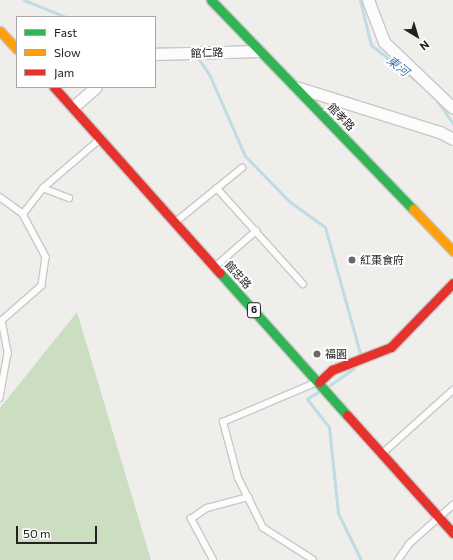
<!DOCTYPE html>
<html>
<head>
<meta charset="utf-8">
<style>
	body { margin:0 }
	#map { position:relative; width:453px; height:560px; overflow:hidden; background:#f0eeeb; font-family:Commissioner,"Noto Sans TC",sans-serif }
	div>[style] { position:absolute }
	.forest>* { inset:0; background:#cbdec1 }
	.stream>* { height:3px; margin:-1.5px; padding:0 1.5px; transform-origin:1.5px; border-radius:1.5px; background:#bfdbe3 }
	.roads { filter:drop-shadow(1px 0 #c9c8c7) drop-shadow(-1px 0 #c9c8c7) drop-shadow(0 1px #c9c8c7) drop-shadow(0 -1px #c9c8c7) }
	.lane>* { height:5.5px; margin:-2.75px; padding:0 2.75px; transform-origin:2.75px; border-radius:2.75px; background:#fdfcfc }
	.street>* { height:11px; margin:-5.5px; padding:0 5.5px; transform-origin:5.5px; border-radius:5.5px; background:#fdfcfc }
	.fast>* { height:9px; margin:-4.5px; padding:0 4.5px; transform-origin:4.5px; border-radius:4.5px; background:#30b455 }
	.slow>* { height:9px; margin:-4.5px; padding:0 4.5px; transform-origin:4.5px; border-radius:4.5px; background:#ff9f0a }
	.jam>* { height:9px; margin:-4.5px; padding:0 4.5px; transform-origin:4.5px; border-radius:4.5px; background:#e5322d }
	.dots>* { width:11px; height:11px; translate:-50% -50%; box-sizing:border-box; border:2px solid #fff; border-radius:50% }
	span { translate:-50% -50%; white-space:nowrap; text-align:center; line-height:1.15; -webkit-text-stroke:4px #fff; paint-order:stroke }
	.shield-label span { padding:1px 3px; background:#fff; border:1px solid; border-radius:3px; -webkit-text-stroke-width:0 }
	.shield-label { font-size:10px; color:#222; font-weight:700 }
	.street-label { font-size:11px; color:#222 }
	.poi-label { font-size:11px; color:#222 }
	.left { translate:0 -50%; text-align:left }
	.water-label { font-size:12px; color:#4a7aab; font-style:italic }
	.legend { position:absolute; left:16px; top:16px; width:140px; height:72px; box-sizing:border-box; background:#fff; border:1px solid #a7a7a7; margin:0; padding:5px 7px; list-style:none; font-size:12px; color:#222 }
	.legend li { display:flex; align-items:center; gap:8px; height:20px }
	.legend b { width:20px; border:1px solid #a7a7a7 }
	.north { position:absolute; left:397px; top:16px; width:40px; height:40px; -webkit-text-stroke:3px #fff; paint-order:stroke; rotate:142deg; font-size:11px; font-weight:700; line-height:16px; text-align:center; color:#222 }
	.north::after { content:''; display:block; margin:auto; width:14px; height:18px; background:#222; clip-path:polygon(50% 0,100% 100%,50% 72%,0 100%) }
	.scale { position:absolute; left:16px; top:526px; width:81px; height:18px; box-sizing:border-box; border:2px solid #222; border-top:0; padding-left:5px; font-size:12px; line-height:14px; white-space:nowrap; color:#222; -webkit-text-stroke:3px #fff; paint-order:stroke }
</style>
</head>
<body>
<div id="map">
	<div class="forest">
		<div style="clip-path:polygon(77px 312px,151px 560px,0 560px,0 408px)"></div>
	</div>
	<div class="stream">
		<div style="left:24px;top:0;width:45px;rotate:22deg"></div>
		<div style="left:360px;top:0;width:46px;rotate:76.3deg"></div>
		<div style="left:371px;top:45px;width:66px;rotate:38.3deg"></div>
		<div style="left:155px;top:48px;width:10px"></div>
		<div style="left:196px;top:55px;width:23px;rotate:56deg"></div>
		<div style="left:209px;top:74px;width:90px;rotate:66.3deg"></div>
		<div style="left:245px;top:156px;width:64px;rotate:45.6deg"></div>
		<div style="left:290px;top:202px;width:43px;rotate:35.5deg"></div>
		<div style="left:325px;top:227px;width:131px;rotate:74.5deg"></div>
		<div style="left:433px;top:95px;width:35px;rotate:55deg"></div>
		<div style="left:330px;top:385px;width:29px;rotate:-35deg"></div>
		<div style="left:318px;top:392px;width:13px;rotate:148deg"></div>
		<div style="left:307px;top:399px;width:36px;rotate:52deg"></div>
		<div style="left:329px;top:427px;width:86px;rotate:84deg"></div>
		<div style="left:338px;top:513px;width:52px;rotate:63.9deg"></div>
	</div>
	<div class="roads">
		<div class="lane">
			<div style="left:43px;top:188px;width:28px;rotate:21deg"></div>
			<div style="left:217px;top:188px;width:129px;rotate:48.1deg"></div>
			<div style="left:0;top:197px;width:29px;rotate:36deg"></div>
			<div style="left:23px;top:214px;width:49px;rotate:61.9deg"></div>
			<div style="left:46px;top:257px;width:29px;rotate:98deg"></div>
			<div style="left:42px;top:286px;width:53px;rotate:138.8deg"></div>
			<div style="left:2px;top:321px;width:33px;rotate:79deg"></div>
			<div style="left:8px;top:353px;width:46px;rotate:100.1deg"></div>
			<div style="left:23px;top:214px;width:33px;rotate:-52deg"></div>
			<div style="left:43px;top:188px;width:74px;rotate:-40.6deg"></div>
			<div style="left:177px;top:221px;width:84px;rotate:-39.2deg"></div>
			<div style="left:217px;top:265px;width:52px;rotate:-41.1deg"></div>
			<div style="left:384px;top:452px;width:93px;rotate:-41.9deg"></div>
			<div style="left:213px;top:560px;width:47px;rotate:-118.2deg"></div>
			<div style="left:191px;top:519px;width:19px;rotate:-35deg"></div>
			<div style="left:207px;top:508px;width:43px;rotate:-14.7deg"></div>
			<div style="left:313px;top:560px;width:59px;rotate:-147.4deg"></div>
			<div style="left:263px;top:528px;width:56px;rotate:-116.6deg"></div>
			<div style="left:238px;top:478px;width:58px;rotate:-105deg"></div>
			<div style="left:223px;top:422px;width:100px;rotate:-23deg"></div>
			<div style="left:398px;top:560px;width:19px;rotate:-55deg"></div>
			<div style="left:409px;top:544px;width:59px;rotate:-41.6deg"></div>
		</div>
		<div class="street">
			<div style="left:368px;top:0;width:45px;rotate:69.1deg"></div>
			<div style="left:384px;top:42px;width:95px;rotate:43.7deg"></div>
			<div style="left:155px;top:54px;width:104px;rotate:-1.7deg"></div>
			<div style="left:296px;top:87px;width:151px;rotate:17.4deg"></div>
			<div style="left:440px;top:132px;width:15px;rotate:28deg"></div>
			<div style="left:73px;top:107px;width:30px;rotate:-41deg"></div>
		</div>
		<div class="fast">
			<div style="left:211px;top:0;width:291px;rotate:46deg"></div>
			<div style="left:220px;top:273px;width:191px;rotate:48.2deg"></div>
		</div>
		<div class="slow">
			<div style="left:0;top:31px;width:25px;rotate:47deg"></div>
			<div style="left:413px;top:209px;width:58px;rotate:46.4deg"></div>
		</div>
		<div class="jam">
			<div style="left:54px;top:87px;width:249px;rotate:48.3deg"></div>
			<div style="left:319px;top:382px;width:18px;rotate:-43deg"></div>
			<div style="left:332px;top:370px;width:63px;rotate:-21.3deg"></div>
			<div style="left:391px;top:347px;width:89px;rotate:-45.9deg"></div>
			<div style="left:347px;top:415px;width:159px;rotate:48.1deg"></div>
		</div>
	</div>
	<div class="dots">
		<div style="left:352px;top:260px;background:#6a6968"></div>
		<div style="left:317px;top:354px;background:#6a6968"></div>
	</div>
	<div class="shield-label">
		<span style="left:254px;top:310px">6</span>
	</div>
	<div class="street-label">
		<span style="left:207px;top:53px;rotate:-2deg">館仁路</span>
		<span style="left:341px;top:117px;rotate:46deg">館孝路</span>
		<span style="left:238px;top:275px;rotate:48deg">館忠路</span>
	</div>
	<div class="poi-label">
		<span class="left" style="left:360px;top:260px">紅棗食府</span>
		<span class="left" style="left:325px;top:354px">福園</span>
	</div>
	<div class="water-label">
		<span style="left:398px;top:66px;rotate:39deg">東河</span>
	</div>
	<ul class="legend">
	<li><b style="height:5px;background:#30b455"></b>Fast</li>
	<li><b style="height:5px;background:#ff9f0a"></b>Slow</li>
	<li><b style="height:5px;background:#e5322d"></b>Jam</li>
	</ul>
	<div class="north">N</div>
	<div class="scale">50 m</div>
</div>
</body>
</html>
